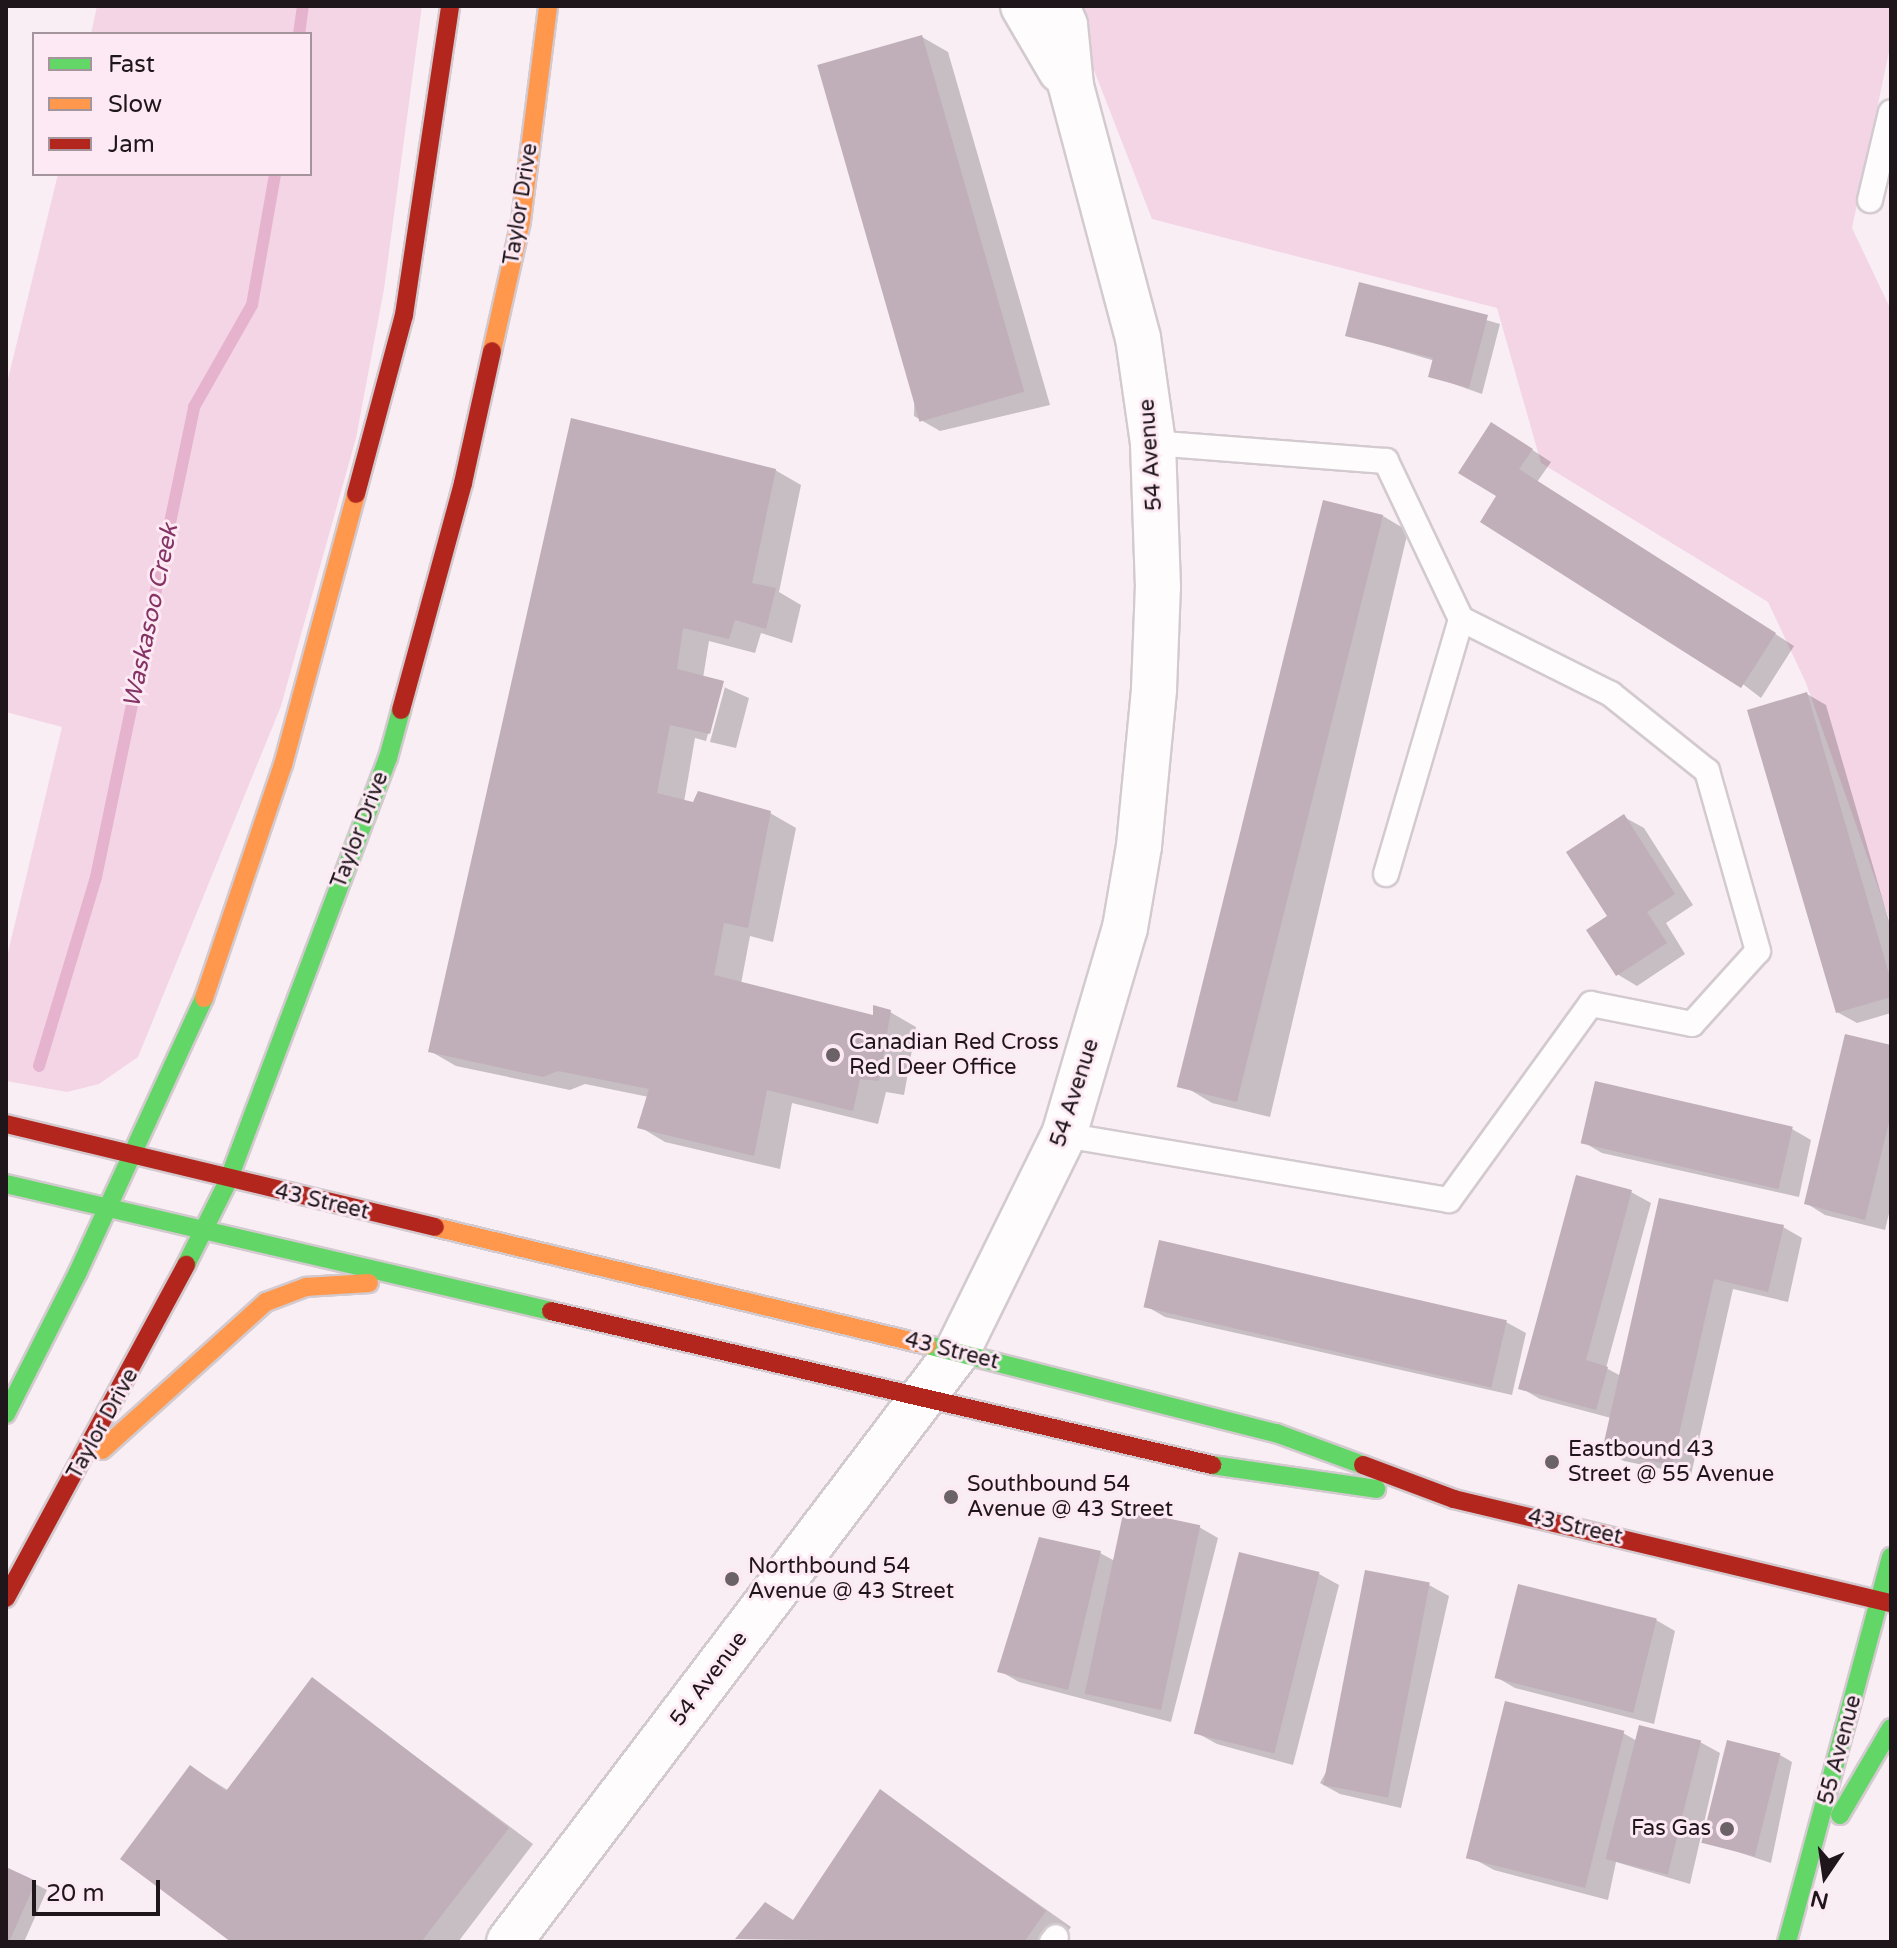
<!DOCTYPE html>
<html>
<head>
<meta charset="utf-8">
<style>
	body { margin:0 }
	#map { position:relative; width:1897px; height:1948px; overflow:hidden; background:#f8eef3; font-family:"Varela Round",sans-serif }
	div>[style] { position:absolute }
	.green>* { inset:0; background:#f4d5e5 }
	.shadow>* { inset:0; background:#0003 }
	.stream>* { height:12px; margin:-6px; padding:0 6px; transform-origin:6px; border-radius:6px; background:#e6b3cf }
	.building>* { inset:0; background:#c0afb9; transform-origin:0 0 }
	.roads { filter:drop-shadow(2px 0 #d3cacf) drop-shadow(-2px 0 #d3cacf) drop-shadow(0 2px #d3cacf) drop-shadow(0 -2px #d3cacf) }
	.lane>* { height:24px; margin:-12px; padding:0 12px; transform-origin:12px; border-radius:12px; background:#fefcfd }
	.street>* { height:44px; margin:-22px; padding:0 22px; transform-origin:22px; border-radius:22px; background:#fefcfd }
	.fast>* { height:18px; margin:-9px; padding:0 9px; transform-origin:9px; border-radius:9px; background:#63d668 }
	.slow>* { height:18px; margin:-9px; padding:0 9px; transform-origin:9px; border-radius:9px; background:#ff974d }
	.jam>* { height:18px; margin:-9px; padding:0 9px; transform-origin:9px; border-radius:9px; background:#b3261e }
	.dots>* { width:22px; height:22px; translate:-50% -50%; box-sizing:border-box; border:4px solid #fde9f3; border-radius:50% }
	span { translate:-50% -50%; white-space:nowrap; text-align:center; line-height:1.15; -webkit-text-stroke:6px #fde9f3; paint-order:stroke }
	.street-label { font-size:22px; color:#1f161b }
	.poi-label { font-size:22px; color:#1f161b }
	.left { translate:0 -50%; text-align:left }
	.right { translate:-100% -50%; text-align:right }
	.water-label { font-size:24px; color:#843364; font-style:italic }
	.frame { position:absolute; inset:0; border:8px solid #1f161b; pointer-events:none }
	.legend { position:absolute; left:32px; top:32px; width:280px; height:144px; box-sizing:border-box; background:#fde9f3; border:2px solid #a4959d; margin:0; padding:10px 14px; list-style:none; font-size:24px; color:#1f161b }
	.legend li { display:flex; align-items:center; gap:16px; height:40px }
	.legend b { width:40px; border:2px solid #a4959d }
	.north { position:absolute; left:1785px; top:1836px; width:80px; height:80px; -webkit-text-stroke:6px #fde9f3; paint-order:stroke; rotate:193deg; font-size:22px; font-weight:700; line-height:32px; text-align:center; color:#1f161b }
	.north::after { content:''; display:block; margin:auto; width:28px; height:36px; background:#1f161b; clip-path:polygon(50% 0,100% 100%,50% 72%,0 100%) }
	.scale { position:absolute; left:32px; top:1880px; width:128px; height:36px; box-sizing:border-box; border:4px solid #1f161b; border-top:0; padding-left:10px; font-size:24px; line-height:28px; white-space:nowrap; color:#1f161b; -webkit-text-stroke:6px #fde9f3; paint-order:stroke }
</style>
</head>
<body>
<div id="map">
	<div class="green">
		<div style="clip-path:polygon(97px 6px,422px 6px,384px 289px,356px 438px,281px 706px,138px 1057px,99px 1084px,67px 1092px,6px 1081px,6px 961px,62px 727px,6px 712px,6px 387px,58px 174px,310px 174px,310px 34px,91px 34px)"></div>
		<div style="clip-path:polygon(1069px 6px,1891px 6px,1891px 42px,1852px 228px,1891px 310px,1891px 924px,1806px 683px,1768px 602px,1541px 463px,1497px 308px,1152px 219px)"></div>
	</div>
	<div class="shadow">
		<div style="clip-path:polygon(922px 37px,948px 52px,1050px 405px,940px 431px,914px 416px)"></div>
		<div style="clip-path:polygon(1361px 284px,1500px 324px,1482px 394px,1431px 376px,1435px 361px,1348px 335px)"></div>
		<div style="clip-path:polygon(1511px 436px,1551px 462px,1537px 482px,1794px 646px,1761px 698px,1499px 496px)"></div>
		<div style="clip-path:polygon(775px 470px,801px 485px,779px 592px,801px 605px,792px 643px,761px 633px,755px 653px,709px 641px,703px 678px,749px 698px,736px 748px,710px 742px,725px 687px,721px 687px,706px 741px,695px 738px,684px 802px,770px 813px,796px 828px,773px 942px,750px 936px,741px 984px,875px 1018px,890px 1012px,916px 1027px,904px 1095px,886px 1092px,878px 1124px,792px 1103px,780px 1169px,665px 1142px,640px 1127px,649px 1097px,585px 1084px,570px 1090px,456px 1066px,430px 1051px)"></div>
		<div style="clip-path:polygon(1383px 516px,1408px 531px,1270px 1117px,1212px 1103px,1187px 1088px)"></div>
		<div style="clip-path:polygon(1807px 694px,1826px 705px,1891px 928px,1891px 1013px,1857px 1023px,1837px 1012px)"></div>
		<div style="clip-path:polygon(1624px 817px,1644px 828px,1693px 905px,1666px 923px,1685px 954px,1637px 986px,1617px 974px,1610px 917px)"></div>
		<div style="clip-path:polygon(1891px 1047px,1891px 1205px,1885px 1230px,1825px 1215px,1806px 1203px)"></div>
		<div style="clip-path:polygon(1792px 1129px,1811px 1140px,1799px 1197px,1602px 1153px,1583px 1142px)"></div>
		<div style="clip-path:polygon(1631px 1192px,1651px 1203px,1606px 1368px,1621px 1376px,1660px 1200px,1783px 1227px,1802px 1238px,1788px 1302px,1733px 1289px,1691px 1475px,1624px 1461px,1604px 1450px,1611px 1418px,1540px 1399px,1521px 1388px)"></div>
		<div style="clip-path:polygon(1146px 1306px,1506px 1322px,1526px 1333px,1512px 1395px,1165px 1317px)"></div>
		<div style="clip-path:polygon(1199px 1527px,1218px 1538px,1171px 1722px,1019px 1682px,1000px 1671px,1100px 1553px,1113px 1560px)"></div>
		<div style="clip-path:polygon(1319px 1574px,1339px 1585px,1293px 1765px,1217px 1744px,1197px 1733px)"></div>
		<div style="clip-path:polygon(1429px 1585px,1449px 1596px,1401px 1808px,1340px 1794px,1320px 1783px)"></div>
		<div style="clip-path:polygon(1656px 1620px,1675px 1631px,1654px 1724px,1515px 1688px,1496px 1677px)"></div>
		<div style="clip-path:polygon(313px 1680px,533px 1844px,458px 1942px,234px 1942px,191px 1767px,229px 1791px)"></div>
		<div style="clip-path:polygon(1623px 1733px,1637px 1741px,1700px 1742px,1720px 1753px,1690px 1884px,1616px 1862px,1608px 1900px,1494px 1870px,1474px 1859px)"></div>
		<div style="clip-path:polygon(1780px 1755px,1792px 1762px,1771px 1863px,1711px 1843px)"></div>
		<div style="clip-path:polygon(880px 1792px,1071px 1927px,1060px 1942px,738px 1939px,794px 1921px)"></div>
		<div style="clip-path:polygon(6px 1869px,47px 1890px,24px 1942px,6px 1942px)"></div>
	</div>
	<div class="stream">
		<div style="left:299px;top:34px;width:28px;rotate:-82deg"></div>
		<div style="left:39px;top:1066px;width:197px;rotate:-73.2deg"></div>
		<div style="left:96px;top:877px;width:480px;rotate:-78.2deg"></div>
		<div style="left:194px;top:407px;width:117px;rotate:-60.4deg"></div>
		<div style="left:252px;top:305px;width:133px;rotate:-80deg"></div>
	</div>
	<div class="building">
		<div style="left:922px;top:35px;width:371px;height:109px;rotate:74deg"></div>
		<div style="clip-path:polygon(1359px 282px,1488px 315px,1469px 388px,1428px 377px,1433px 358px,1345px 336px)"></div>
		<div style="clip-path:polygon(571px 418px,776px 469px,752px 583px,776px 588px,766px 629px,735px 620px,729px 639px,683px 628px,677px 669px,724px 681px,710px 734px,670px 725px,657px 793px,693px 802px,698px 791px,771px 811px,748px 928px,724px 923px,714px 975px,873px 1015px,873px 1005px,891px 1010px,879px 1081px,860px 1079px,853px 1111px,767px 1090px,754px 1156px,637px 1128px,649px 1089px,558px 1071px,543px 1077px,428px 1052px)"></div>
		<div style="clip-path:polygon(1491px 422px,1533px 449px,1519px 469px,1776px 633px,1741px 688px,1480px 522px,1496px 496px,1458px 473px)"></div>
		<div style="left:1323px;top:500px;width:62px;height:605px;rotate:14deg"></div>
		<div style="clip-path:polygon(1807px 692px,1891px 981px,1891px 997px,1836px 1013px,1747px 710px)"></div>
		<div style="clip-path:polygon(1624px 814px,1675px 894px,1647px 912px,1667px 943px,1616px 976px,1586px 930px,1607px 916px,1566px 852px)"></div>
		<div style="clip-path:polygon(1845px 1034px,1891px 1045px,1891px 1114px,1865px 1220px,1804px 1204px)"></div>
		<div style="left:1595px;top:1081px;width:203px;height:64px;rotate:13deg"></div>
		<div style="clip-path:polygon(1576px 1175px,1632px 1190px,1586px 1360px,1608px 1367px,1596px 1410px,1518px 1389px)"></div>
		<div style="clip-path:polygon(1659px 1198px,1784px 1225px,1768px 1292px,1714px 1279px,1672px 1465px,1602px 1451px)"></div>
		<div style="left:1159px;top:1240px;width:357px;height:69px;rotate:13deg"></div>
		<div style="left:1124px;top:1509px;width:78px;height:189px;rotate:12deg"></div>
		<div style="clip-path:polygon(1039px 1537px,1101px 1551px,1068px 1690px,997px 1672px)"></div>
		<div style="left:1239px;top:1552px;width:83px;height:187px;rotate:14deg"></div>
		<div style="left:1365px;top:1570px;width:66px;height:219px;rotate:11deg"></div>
		<div style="left:1518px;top:1584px;width:143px;height:97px;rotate:14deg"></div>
		<div style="clip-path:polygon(312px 1677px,509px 1828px,421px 1942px,231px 1942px,120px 1859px,190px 1765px,226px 1791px)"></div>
		<div style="left:1505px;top:1701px;width:123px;height:162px;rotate:14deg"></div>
		<div style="left:1639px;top:1725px;width:64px;height:138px;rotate:14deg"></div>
		<div style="left:1727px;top:1740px;width:55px;height:106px;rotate:14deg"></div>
		<div style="clip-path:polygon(880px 1789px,1046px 1911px,1024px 1942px,735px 1939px,765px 1902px,793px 1920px)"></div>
		<div style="clip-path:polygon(6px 1867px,36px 1881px,9px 1942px,6px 1942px)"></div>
	</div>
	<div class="roads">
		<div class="lane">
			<div style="left:1870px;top:200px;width:90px;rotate:-76.6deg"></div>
			<div style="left:1386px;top:874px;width:266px;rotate:-73.6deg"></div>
			<div style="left:1064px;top:1135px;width:390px;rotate:9.6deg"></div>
			<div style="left:1449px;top:1200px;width:242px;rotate:-54.1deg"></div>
			<div style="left:1591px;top:1004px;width:103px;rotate:11.2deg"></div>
			<div style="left:1692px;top:1024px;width:98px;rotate:-47.9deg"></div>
			<div style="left:1758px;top:951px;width:187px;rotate:-105.8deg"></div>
			<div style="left:1707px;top:771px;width:123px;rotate:-141.3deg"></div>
			<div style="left:1611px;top:694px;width:168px;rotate:-153.4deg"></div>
			<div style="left:1461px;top:619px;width:175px;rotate:-115.4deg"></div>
			<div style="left:1386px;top:461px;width:234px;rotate:-175.6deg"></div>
			<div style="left:1052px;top:1942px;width:6px;rotate:-51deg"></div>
		</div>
		<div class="street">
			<div style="left:1023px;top:6px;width:75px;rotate:59.7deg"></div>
			<div style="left:509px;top:1942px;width:741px;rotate:-52.79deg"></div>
			<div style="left:957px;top:1352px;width:242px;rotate:-63.8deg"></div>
			<div style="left:1064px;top:1135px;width:216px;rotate:-73.6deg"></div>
			<div style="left:1125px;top:928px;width:83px;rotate:-80.3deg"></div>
			<div style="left:1139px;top:846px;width:158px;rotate:-84.5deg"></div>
			<div style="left:1154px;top:689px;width:102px;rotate:-87.8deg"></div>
			<div style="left:1158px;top:587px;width:144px;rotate:-92deg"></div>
			<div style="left:1153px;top:443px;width:106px;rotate:-98.1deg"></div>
			<div style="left:1138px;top:338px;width:261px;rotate:-104.9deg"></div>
			<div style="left:1071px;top:86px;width:61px;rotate:-95.6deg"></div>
			<div style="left:1065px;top:25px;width:21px;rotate:-113deg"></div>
		</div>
		<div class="fast">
			<div style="left:6px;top:1184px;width:560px;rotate:13.12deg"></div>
			<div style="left:186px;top:1265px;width:94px;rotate:-63.4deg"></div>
			<div style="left:228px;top:1181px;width:452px;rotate:-69.3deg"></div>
			<div style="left:388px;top:758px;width:50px;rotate:-74.8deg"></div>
			<div style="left:927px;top:1345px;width:360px;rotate:14.2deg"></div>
			<div style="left:1276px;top:1433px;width:93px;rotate:20.2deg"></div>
			<div style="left:6px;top:1414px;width:159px;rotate:-63.1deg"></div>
			<div style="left:78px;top:1272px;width:302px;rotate:-65.3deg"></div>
			<div style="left:1212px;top:1465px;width:166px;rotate:8.3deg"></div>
			<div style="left:1840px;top:1815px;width:101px;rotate:-59.6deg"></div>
			<div style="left:1787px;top:1942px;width:399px;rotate:-74.9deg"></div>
		</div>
		<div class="slow">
			<div style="left:492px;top:351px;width:133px;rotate:-77.4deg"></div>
			<div style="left:521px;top:221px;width:217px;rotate:-82.8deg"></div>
			<div style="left:204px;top:998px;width:246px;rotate:-71.3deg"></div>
			<div style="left:283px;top:765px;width:281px;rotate:-74.9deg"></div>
			<div style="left:435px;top:1227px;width:506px;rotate:13.49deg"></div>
			<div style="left:102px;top:1450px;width:221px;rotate:-42.1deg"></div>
			<div style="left:266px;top:1302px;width:43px;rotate:-20.6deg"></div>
			<div style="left:306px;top:1287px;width:63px;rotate:-3.6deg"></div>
		</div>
		<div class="jam">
			<div style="left:356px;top:494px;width:185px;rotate:-75deg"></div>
			<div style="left:404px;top:315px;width:312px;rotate:-81.5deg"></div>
			<div style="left:401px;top:710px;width:235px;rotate:-74.7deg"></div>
			<div style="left:463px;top:483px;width:135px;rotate:-77.6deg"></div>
			<div style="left:6px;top:1124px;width:441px;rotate:13.5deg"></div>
			<div style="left:551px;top:1311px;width:679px;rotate:13.11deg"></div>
			<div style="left:1363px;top:1465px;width:97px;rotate:20.5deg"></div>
			<div style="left:1454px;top:1499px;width:449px;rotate:13.4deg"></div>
			<div style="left:6px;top:1598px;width:379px;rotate:-61.6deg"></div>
		</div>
	</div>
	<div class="dots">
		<div style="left:833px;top:1055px;background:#6b6267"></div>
		<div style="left:1552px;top:1462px;background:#6b6267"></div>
		<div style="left:951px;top:1497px;background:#6b6267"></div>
		<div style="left:732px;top:1579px;background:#6b6267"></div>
		<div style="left:1727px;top:1829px;background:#6b6267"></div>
	</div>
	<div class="street-label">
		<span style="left:521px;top:204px;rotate:-81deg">Taylor Drive</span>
		<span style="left:1151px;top:455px;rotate:-94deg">54 Avenue</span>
		<span style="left:360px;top:830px;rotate:-69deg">Taylor Drive</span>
		<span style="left:1075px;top:1093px;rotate:-72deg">54 Avenue</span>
		<span style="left:322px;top:1202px;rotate:13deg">43 Street</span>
		<span style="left:952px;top:1351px;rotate:14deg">43 Street</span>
		<span style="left:103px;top:1424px;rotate:-61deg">Taylor Drive</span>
		<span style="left:1575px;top:1527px;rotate:13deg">43 Street</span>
		<span style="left:709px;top:1679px;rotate:-53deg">54 Avenue</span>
		<span style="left:1840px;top:1750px;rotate:-75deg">55 Avenue</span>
	</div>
	<div class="poi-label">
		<span class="left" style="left:849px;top:1055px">Canadian Red Cross<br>Red Deer Office</span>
		<span class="left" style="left:1568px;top:1462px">Eastbound 43<br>Street @ 55 Avenue</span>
		<span class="left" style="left:967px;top:1497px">Southbound 54<br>Avenue @ 43 Street</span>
		<span class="left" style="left:748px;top:1579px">Northbound 54<br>Avenue @ 43 Street</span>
		<span class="right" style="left:1711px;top:1829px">Fas Gas</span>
	</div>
	<div class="water-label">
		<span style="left:151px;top:616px;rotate:-78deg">Waskasoo Creek</span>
	</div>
	<div class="frame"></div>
	<ul class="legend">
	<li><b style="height:10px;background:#63d668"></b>Fast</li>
	<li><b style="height:10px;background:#ff974d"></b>Slow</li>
	<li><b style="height:10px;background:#b3261e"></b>Jam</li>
	</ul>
	<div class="north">N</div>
	<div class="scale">20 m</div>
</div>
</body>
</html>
